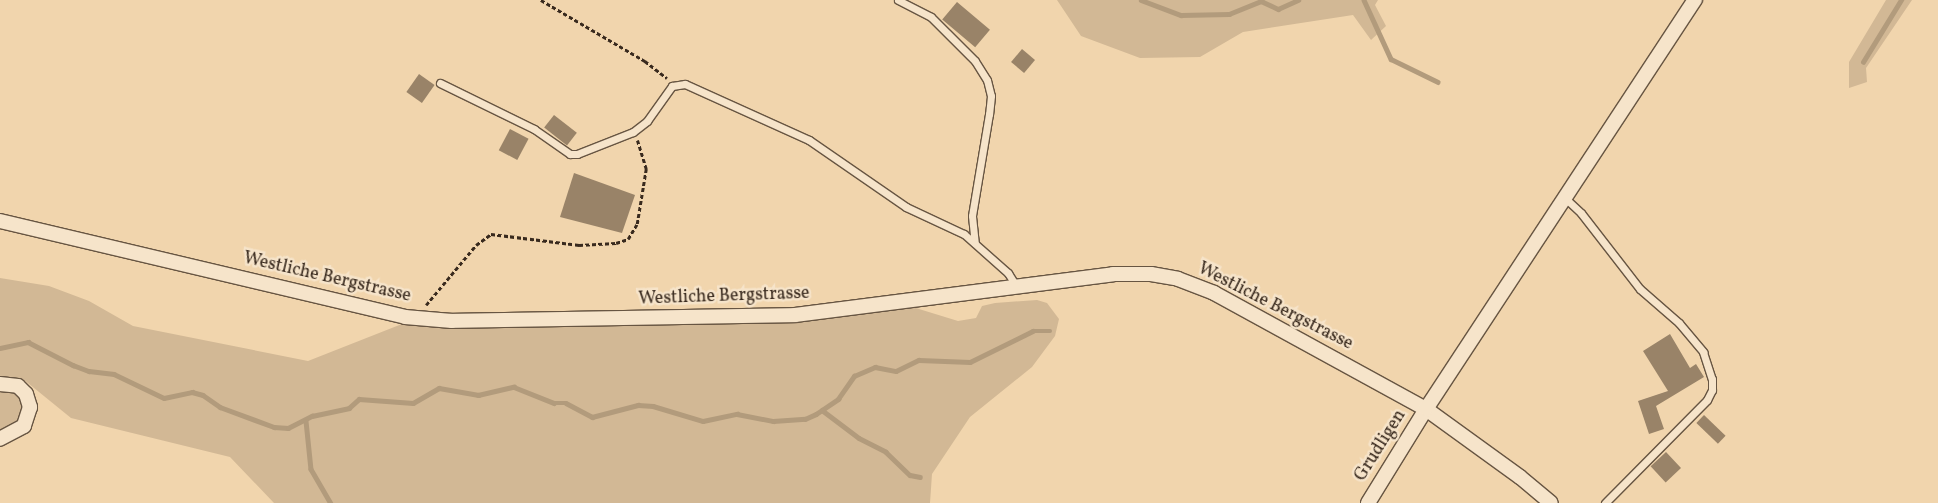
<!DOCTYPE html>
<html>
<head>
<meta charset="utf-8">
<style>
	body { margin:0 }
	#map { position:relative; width:1938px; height:503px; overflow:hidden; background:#f1d5ad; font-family:Vollkorn,serif }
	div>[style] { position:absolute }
	.green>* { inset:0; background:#d2b895 }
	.stream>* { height:4.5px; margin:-2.25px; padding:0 2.25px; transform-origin:2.25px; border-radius:2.25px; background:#b29b7c }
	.building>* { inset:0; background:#998368; transform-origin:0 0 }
	.path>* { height:2.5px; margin-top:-1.25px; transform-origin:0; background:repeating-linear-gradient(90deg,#392a1e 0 4px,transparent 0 6.5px) }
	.roads { filter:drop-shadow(1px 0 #675542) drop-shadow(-1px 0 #675542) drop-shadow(0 1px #675542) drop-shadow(0 -1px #675542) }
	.lane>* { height:7px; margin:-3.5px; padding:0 3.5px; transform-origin:3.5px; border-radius:3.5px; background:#f6e4ca }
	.street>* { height:14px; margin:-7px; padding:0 7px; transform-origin:7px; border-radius:7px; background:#f6e4ca }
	span { translate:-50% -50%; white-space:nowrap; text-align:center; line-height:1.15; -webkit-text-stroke:5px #f6e4ca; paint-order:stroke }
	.street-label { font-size:18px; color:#392a1e }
</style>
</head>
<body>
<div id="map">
	<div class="green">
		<div style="clip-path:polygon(1057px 0,1378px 0,1375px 5px,1386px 26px,1371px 40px,1353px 15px,1243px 32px,1200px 57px,1140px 58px,1081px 36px)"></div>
		<div style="clip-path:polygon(1886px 0,1912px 0,1866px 68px,1867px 82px,1849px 88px,1849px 62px)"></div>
		<div style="clip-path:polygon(0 278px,49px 286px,89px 301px,133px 326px,308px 361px,407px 322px,906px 305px,958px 321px,976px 318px,982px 306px,995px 303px,1037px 300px,1047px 303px,1059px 319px,1055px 336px,1032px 367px,970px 417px,932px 474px,930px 503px,274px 503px,230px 457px,71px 418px,23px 379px,0 380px)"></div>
		<div style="clip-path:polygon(0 387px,19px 393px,24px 404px,20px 421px,0 433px)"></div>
	</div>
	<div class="stream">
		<div style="left:1141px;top:0;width:43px;rotate:20.6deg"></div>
		<div style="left:1181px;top:15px;width:48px;rotate:-1.2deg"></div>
		<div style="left:1229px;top:14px;width:35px;rotate:-22deg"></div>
		<div style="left:1261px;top:1px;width:19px;rotate:25deg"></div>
		<div style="left:1278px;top:9px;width:22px;rotate:-24deg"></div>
		<div style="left:1364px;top:0;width:65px;rotate:65.4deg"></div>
		<div style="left:1391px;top:59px;width:52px;rotate:26.1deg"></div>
		<div style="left:1863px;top:62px;width:73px;rotate:-58.5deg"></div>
		<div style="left:0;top:348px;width:29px;rotate:-12deg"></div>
		<div style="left:28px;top:342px;width:51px;rotate:27.1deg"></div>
		<div style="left:73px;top:365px;width:17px;rotate:21deg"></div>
		<div style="left:89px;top:371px;width:25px;rotate:7deg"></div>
		<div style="left:114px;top:374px;width:55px;rotate:25.6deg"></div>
		<div style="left:164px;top:398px;width:29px;rotate:-12deg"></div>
		<div style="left:192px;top:392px;width:11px;rotate:15deg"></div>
		<div style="left:203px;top:395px;width:21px;rotate:35deg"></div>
		<div style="left:220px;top:407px;width:58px;rotate:20.3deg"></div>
		<div style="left:274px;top:427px;width:14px;rotate:4deg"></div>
		<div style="left:288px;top:428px;width:27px;rotate:-27deg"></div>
		<div style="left:312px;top:416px;width:38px;rotate:-12deg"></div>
		<div style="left:349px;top:408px;width:13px;rotate:-42deg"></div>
		<div style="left:359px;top:399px;width:54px;rotate:4.2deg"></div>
		<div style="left:413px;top:403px;width:30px;rotate:-30deg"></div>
		<div style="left:439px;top:388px;width:40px;rotate:10deg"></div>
		<div style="left:478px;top:395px;width:37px;rotate:-13deg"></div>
		<div style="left:514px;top:387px;width:43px;rotate:21.8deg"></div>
		<div style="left:554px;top:403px;width:12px"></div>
		<div style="left:566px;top:403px;width:30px;rotate:28deg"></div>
		<div style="left:592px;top:417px;width:48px;rotate:-14.6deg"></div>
		<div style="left:638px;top:405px;width:15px;rotate:4deg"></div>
		<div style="left:653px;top:406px;width:52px;rotate:16.7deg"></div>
		<div style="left:703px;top:421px;width:35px;rotate:-12deg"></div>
		<div style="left:737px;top:414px;width:37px;rotate:11deg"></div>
		<div style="left:773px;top:421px;width:32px;rotate:-4deg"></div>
		<div style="left:805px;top:419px;width:12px;rotate:-24deg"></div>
		<div style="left:816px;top:414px;width:27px;rotate:-34deg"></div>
		<div style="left:838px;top:399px;width:28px;rotate:-55deg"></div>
		<div style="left:854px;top:376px;width:23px;rotate:-23deg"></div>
		<div style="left:875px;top:367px;width:21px;rotate:11deg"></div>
		<div style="left:896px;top:371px;width:25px;rotate:-26deg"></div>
		<div style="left:919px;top:360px;width:51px;rotate:2.2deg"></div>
		<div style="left:970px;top:362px;width:70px;rotate:-26.2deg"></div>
		<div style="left:1033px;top:331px;width:17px"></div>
		<div style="left:822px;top:410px;width:46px;rotate:37.1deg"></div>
		<div style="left:859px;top:438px;width:30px;rotate:27deg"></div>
		<div style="left:886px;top:452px;width:33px;rotate:44deg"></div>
		<div style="left:910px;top:475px;width:10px;rotate:11deg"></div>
		<div style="left:306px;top:421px;width:48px;rotate:84.1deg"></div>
		<div style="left:311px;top:469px;width:39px;rotate:60deg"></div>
	</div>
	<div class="building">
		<div style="left:957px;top:2px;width:43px;height:23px;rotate:40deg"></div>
		<div style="left:1022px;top:49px;width:17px;height:17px;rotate:40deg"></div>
		<div style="left:419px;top:74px;width:19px;height:22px;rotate:35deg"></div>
		<div style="left:554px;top:115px;width:29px;height:16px;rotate:38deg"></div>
		<div style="left:510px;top:129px;width:21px;height:24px;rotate:28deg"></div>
		<div style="clip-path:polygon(574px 173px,635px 195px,622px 233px,560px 217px)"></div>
		<div style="clip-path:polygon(1670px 334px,1690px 368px,1696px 364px,1704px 377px,1656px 406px,1664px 429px,1649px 434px,1638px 401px,1668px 391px,1643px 351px)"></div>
		<div style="left:1704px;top:415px;width:30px;height:11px;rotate:44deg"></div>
		<div style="left:1666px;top:452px;width:22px;height:21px;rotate:47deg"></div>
	</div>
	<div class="path">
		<div style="left:541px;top:0;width:121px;rotate:30.4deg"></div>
		<div style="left:645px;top:61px;width:28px;rotate:38deg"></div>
		<div style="left:426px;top:305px;width:78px;rotate:-50.2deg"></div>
		<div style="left:476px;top:245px;width:19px;rotate:-36deg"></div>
		<div style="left:491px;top:234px;width:89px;rotate:7.1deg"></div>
		<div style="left:579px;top:245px;width:37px;rotate:-3deg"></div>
		<div style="left:616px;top:243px;width:13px;rotate:-18deg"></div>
		<div style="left:628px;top:239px;width:17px;rotate:-59deg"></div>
		<div style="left:637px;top:224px;width:56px;rotate:-80.7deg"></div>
		<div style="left:646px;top:169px;width:30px;rotate:-107deg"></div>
	</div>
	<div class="roads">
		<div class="lane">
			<div style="left:898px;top:0;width:37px;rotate:27deg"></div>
			<div style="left:931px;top:17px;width:62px;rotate:45deg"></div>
			<div style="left:975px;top:61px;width:22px;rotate:58deg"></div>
			<div style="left:987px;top:80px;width:16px;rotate:76deg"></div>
			<div style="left:991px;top:96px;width:18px;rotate:96deg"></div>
			<div style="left:989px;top:114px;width:103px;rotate:99.5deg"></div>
			<div style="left:972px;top:216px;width:27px;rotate:84deg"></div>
			<div style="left:440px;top:83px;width:105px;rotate:26.1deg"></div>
			<div style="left:534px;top:129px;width:44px;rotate:34.8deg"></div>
			<div style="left:570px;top:154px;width:7px"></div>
			<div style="left:577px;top:154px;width:60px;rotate:-21.4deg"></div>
			<div style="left:633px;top:132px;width:18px;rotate:-38deg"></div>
			<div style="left:647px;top:121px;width:43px;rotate:-54.5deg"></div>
			<div style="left:672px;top:86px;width:13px;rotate:-9deg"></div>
			<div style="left:685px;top:84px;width:136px;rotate:24.3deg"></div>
			<div style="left:809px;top:140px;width:118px;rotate:34.6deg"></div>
			<div style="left:906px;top:207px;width:64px;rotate:25deg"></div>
			<div style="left:964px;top:234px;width:59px;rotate:41.6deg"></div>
			<div style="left:1008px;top:273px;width:15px;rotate:58deg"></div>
			<div style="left:1565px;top:198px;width:22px;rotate:43deg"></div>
			<div style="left:1581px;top:213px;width:96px;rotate:52.2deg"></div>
			<div style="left:1640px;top:289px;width:52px;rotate:41.1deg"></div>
			<div style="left:1679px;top:323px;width:38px;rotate:50deg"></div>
			<div style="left:1703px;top:352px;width:28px;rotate:72deg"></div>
			<div style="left:1712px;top:379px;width:11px;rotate:90deg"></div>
			<div style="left:1712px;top:390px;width:11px;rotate:117deg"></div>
			<div style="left:1707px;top:400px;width:145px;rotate:134.7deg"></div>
		</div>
		<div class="street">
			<div style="left:0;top:221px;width:416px;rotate:13.3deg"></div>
			<div style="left:405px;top:317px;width:47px;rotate:4.9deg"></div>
			<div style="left:452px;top:321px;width:343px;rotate:-1deg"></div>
			<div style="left:795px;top:315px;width:321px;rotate:-7.3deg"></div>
			<div style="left:1113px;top:274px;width:38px"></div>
			<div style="left:1151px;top:274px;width:27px;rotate:10deg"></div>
			<div style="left:1178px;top:279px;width:39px;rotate:21deg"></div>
			<div style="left:1214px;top:293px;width:242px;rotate:28.7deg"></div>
			<div style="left:1426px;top:409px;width:116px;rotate:35.9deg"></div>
			<div style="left:1520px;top:477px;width:40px;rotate:40deg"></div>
			<div style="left:0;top:384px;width:18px;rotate:6deg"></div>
			<div style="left:18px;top:386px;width:11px;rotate:45deg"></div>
			<div style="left:26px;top:394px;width:14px;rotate:73deg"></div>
			<div style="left:30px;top:407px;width:20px;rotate:108deg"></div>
			<div style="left:24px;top:426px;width:27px;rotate:152deg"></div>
			<div style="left:1368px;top:503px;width:110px;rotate:-58.3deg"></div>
			<div style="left:1426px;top:409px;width:490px;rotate:-56.7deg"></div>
		</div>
	</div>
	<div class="street-label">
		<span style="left:327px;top:278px;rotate:13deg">Westliche Bergstrasse</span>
		<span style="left:724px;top:297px;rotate:-2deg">Westliche Bergstrasse</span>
		<span style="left:1275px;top:307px;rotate:27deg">Westliche Bergstrasse</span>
		<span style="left:1381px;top:446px;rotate:-58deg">Grudligen</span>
	</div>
</div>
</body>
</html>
